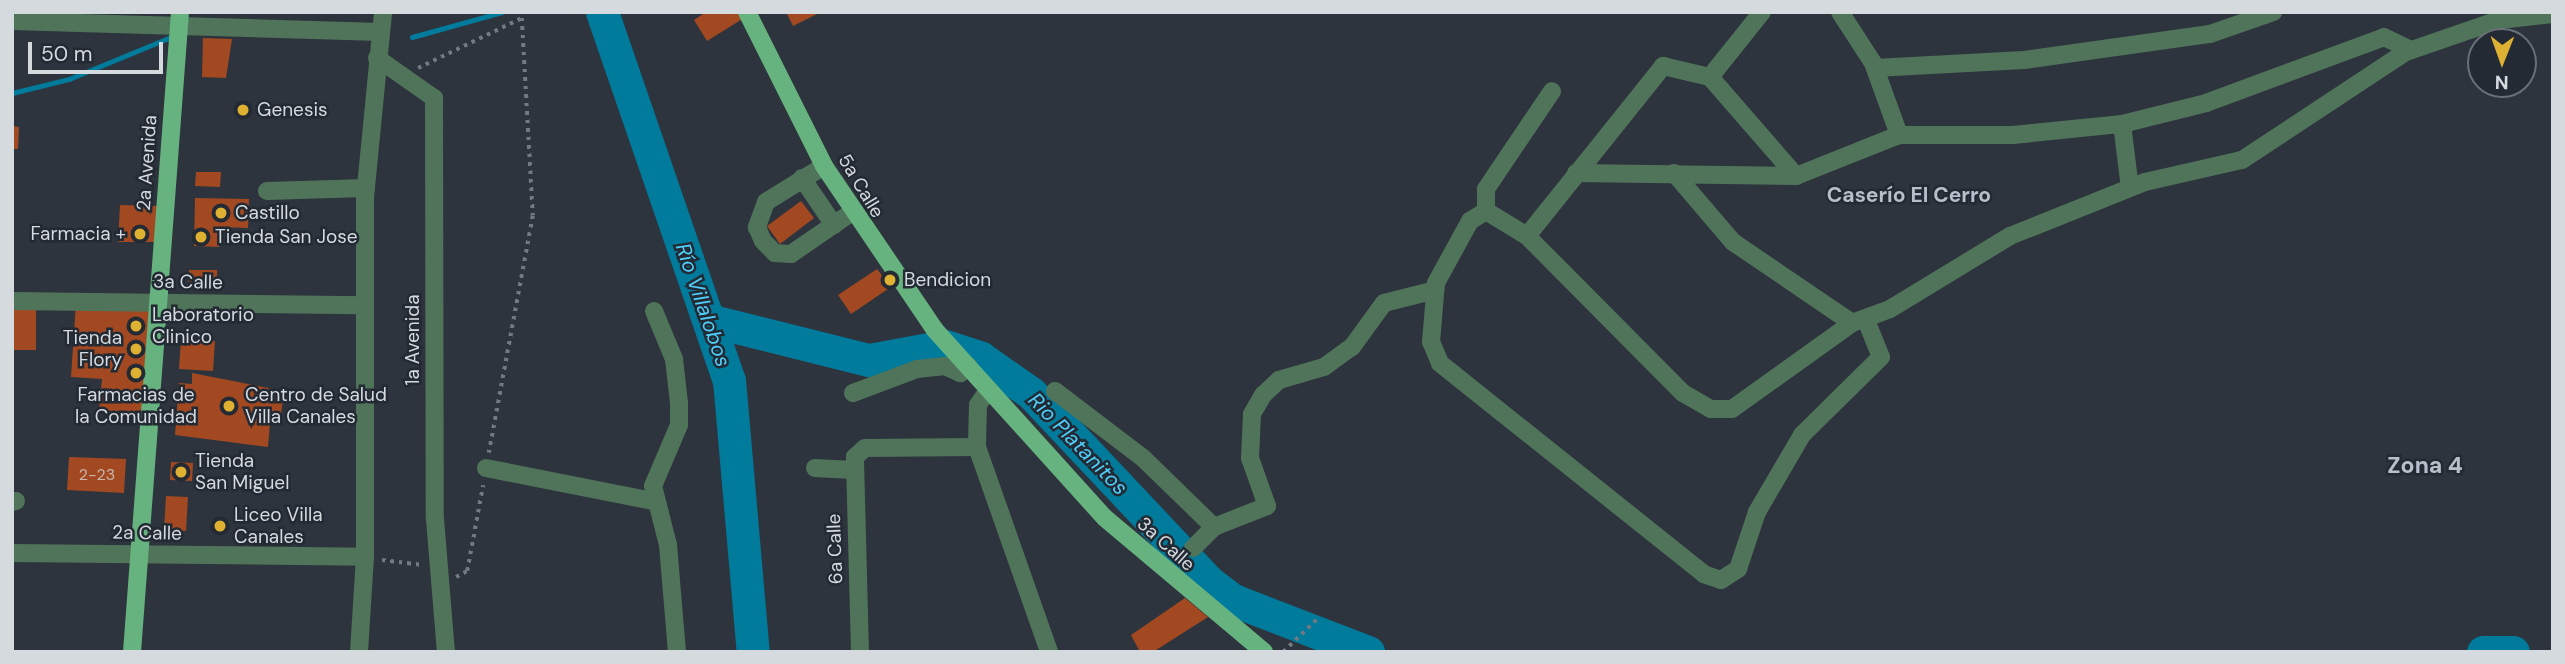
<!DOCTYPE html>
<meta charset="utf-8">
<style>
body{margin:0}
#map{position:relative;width:2565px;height:664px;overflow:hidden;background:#2d343d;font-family:"DM Sans",sans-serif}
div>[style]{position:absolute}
.stream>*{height:5px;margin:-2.5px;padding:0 2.5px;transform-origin:2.5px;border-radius:2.5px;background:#007b9c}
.river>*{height:33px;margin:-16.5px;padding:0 16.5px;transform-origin:16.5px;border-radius:16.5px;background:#007b9c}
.building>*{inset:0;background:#a24921}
.path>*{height:3.5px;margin-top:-1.75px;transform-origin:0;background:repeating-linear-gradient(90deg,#737980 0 3.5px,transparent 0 8.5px)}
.minor>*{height:18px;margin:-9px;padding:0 9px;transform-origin:9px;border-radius:9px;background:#50745a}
.major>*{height:18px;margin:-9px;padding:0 9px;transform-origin:9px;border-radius:9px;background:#66b37f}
.dots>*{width:19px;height:19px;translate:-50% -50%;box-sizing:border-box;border:4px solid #232a33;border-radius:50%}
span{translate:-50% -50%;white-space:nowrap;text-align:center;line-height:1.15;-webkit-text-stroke:5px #232a33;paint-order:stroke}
.number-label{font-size:16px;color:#c8b6b0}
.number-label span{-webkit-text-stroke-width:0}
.poi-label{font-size:19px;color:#d5dadf}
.left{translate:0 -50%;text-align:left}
.right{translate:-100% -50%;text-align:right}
.street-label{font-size:19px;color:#d5dadf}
.neighbourhood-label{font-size:21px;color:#b6bfca;font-weight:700}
.water-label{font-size:21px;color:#4ecffb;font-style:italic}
.quarter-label{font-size:23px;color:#b6bfca;font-weight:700}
.frame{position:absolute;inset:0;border:14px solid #d5dadf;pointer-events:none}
.north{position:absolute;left:2467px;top:28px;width:70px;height:70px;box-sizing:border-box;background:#232a33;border:2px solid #6a7078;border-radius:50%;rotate:181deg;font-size:19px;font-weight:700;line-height:28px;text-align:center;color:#d5dadf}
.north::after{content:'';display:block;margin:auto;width:24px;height:32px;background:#deb133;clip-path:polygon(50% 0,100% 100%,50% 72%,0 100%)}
.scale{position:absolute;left:28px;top:42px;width:135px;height:32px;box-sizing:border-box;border:4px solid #d5dadf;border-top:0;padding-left:9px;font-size:21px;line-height:24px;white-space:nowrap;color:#d5dadf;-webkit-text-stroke:5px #232a33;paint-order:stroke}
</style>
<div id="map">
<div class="stream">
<i style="left:412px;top:37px;width:93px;rotate:-15.5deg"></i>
<i style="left:12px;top:93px;width:59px;rotate:-13.8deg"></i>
<i style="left:69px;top:79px;width:116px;rotate:-22.4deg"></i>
</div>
<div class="river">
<i style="left:602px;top:12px;width:389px;rotate:71deg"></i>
<i style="left:729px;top:380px;width:273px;rotate:85deg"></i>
<i style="left:712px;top:321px;width:162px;rotate:14deg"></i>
<i style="left:869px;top:360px;width:77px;rotate:-10.4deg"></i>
<i style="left:945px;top:346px;width:38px;rotate:18deg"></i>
<i style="left:981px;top:358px;width:61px;rotate:35deg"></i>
<i style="left:1031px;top:393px;width:260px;rotate:46.7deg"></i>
<i style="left:1209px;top:582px;width:30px;rotate:37deg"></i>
<i style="left:1233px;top:600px;width:145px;rotate:21.1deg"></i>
<i style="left:2483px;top:652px;width:30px"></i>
</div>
<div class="building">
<i style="clip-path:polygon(706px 12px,740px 12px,744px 18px,707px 41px,694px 20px)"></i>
<i style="clip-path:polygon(786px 12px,816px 12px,817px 14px,793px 26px)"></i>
<i style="clip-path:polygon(203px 38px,232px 39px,226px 78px,202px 77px)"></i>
<i style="clip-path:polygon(12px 126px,19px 127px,18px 149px,12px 149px)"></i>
<i style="clip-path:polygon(196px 172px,221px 172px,220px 187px,195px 186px)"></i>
<i style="clip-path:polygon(195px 198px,249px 199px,248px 228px,219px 227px,219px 247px,194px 246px)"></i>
<i style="clip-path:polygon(801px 201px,814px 218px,780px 244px,767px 226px)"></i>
<i style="clip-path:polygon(120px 205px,161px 206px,160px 242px,118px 242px)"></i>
<i style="clip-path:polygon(877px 269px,891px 287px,851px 314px,838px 295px)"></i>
<i style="clip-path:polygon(189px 270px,217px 270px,217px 282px,188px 282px)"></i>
<i style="clip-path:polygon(76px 303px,144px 304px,149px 312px,143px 413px,99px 410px,102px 379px,71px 377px)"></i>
<i style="clip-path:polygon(12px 304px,36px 304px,36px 350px,12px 350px)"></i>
<i style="clip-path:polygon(181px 339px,215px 341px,213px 371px,179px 369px)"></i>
<i style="clip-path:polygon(192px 373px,284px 391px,280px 422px,270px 422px,268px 447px,175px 435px,179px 383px,192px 384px)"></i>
<i style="clip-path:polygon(69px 457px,126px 459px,124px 493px,67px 490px)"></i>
<i style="clip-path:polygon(171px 462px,193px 463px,192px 481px,170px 480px)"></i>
<i style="clip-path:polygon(166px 496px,188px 497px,186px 531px,164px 530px)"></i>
<i style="clip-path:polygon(1185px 598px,1208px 617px,1153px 652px,1140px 652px,1131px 635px)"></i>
</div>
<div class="path">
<i style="left:418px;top:68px;width:115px;rotate:-25.7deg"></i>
<i style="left:522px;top:18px;width:198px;rotate:86.8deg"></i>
<i style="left:533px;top:216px;width:241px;rotate:100.5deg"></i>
<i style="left:382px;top:560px;width:41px;rotate:7deg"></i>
<i style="left:456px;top:577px;width:13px;rotate:-29deg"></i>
<i style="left:467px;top:571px;width:87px;rotate:-79.5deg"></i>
<i style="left:1283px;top:652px;width:47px;rotate:-44.1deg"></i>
</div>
<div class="minor">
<i style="left:1840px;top:12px;width:61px;rotate:57.1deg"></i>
<i style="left:1873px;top:63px;width:77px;rotate:70.1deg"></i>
<i style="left:12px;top:21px;width:368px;rotate:1.7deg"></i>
<i style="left:377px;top:58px;width:70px;rotate:35.1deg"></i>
<i style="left:434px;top:98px;width:421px;rotate:89.9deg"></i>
<i style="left:435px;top:519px;width:133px;rotate:85.3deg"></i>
<i style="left:1875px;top:68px;width:149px;rotate:-3.1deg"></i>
<i style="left:2024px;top:60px;width:188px;rotate:-8deg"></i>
<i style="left:2210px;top:34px;width:67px;rotate:-19.2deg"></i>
<i style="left:1710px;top:77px;width:83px;rotate:-51.3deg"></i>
<i style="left:2122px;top:124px;width:64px;rotate:82.9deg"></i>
<i style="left:824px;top:166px;width:68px;rotate:148.2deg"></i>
<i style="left:766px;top:202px;width:27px;rotate:110deg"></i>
<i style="left:757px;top:227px;width:15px;rotate:67deg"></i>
<i style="left:763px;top:241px;width:17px;rotate:45deg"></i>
<i style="left:775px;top:253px;width:16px;rotate:4deg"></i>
<i style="left:791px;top:254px;width:74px;rotate:-34.5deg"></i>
<i style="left:1576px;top:173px;width:220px;rotate:0.8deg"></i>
<i style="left:1796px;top:176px;width:111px;rotate:-21.7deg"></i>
<i style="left:1899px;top:135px;width:114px"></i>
<i style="left:2013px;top:135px;width:110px;rotate:-5.8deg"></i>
<i style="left:2122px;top:124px;width:87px;rotate:-14deg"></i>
<i style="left:2206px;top:103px;width:190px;rotate:-20.3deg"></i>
<i style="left:2384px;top:37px;width:30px;rotate:26deg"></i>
<i style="left:1674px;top:173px;width:91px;rotate:49.5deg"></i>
<i style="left:1733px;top:242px;width:144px;rotate:34.2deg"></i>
<i style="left:802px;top:178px;width:57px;rotate:55.8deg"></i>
<i style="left:267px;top:191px;width:99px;rotate:-1.7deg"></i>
<i style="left:1486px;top:211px;width:22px;rotate:-90deg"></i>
<i style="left:1486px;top:189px;width:118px;rotate:-56deg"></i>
<i style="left:1527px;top:236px;width:218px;rotate:-51.3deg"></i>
<i style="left:1663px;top:66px;width:48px;rotate:13.2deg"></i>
<i style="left:1710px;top:77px;width:131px;rotate:49deg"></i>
<i style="left:12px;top:301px;width:352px;rotate:0.7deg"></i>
<i style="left:654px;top:311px;width:52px;rotate:67.4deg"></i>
<i style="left:674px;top:359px;width:44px;rotate:83.5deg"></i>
<i style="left:679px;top:403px;width:22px;rotate:90deg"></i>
<i style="left:679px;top:425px;width:66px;rotate:113.1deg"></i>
<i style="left:653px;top:486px;width:61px;rotate:75.7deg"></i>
<i style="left:668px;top:545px;width:107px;rotate:85.2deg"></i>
<i style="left:1866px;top:320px;width:40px;rotate:68deg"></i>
<i style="left:1881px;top:357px;width:111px;rotate:135.4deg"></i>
<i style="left:1802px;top:435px;width:89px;rotate:120.3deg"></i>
<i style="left:1757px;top:512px;width:60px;rotate:108.4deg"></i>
<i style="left:1738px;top:569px;width:20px;rotate:147deg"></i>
<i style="left:1721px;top:580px;width:18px;rotate:-161deg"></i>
<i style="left:1704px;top:574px;width:338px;rotate:-141.4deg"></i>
<i style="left:1440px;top:363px;width:23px;rotate:-113deg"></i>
<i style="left:1431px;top:342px;width:59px;rotate:-85.2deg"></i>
<i style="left:1436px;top:283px;width:71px;rotate:-61.3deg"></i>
<i style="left:1470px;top:221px;width:19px;rotate:-32deg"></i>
<i style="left:1486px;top:211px;width:48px;rotate:31.4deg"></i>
<i style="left:1527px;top:236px;width:221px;rotate:45.2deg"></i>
<i style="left:1683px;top:393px;width:32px;rotate:30deg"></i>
<i style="left:1711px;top:409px;width:21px"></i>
<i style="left:1732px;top:409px;width:148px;rotate:-35.6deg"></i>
<i style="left:1852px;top:323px;width:40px;rotate:-20.2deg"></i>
<i style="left:1890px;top:309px;width:140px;rotate:-31.3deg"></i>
<i style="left:2010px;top:236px;width:145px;rotate:-21.8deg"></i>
<i style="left:2145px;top:182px;width:99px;rotate:-12.8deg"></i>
<i style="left:2242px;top:160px;width:196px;rotate:-33.4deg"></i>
<i style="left:2406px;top:52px;width:98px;rotate:-19deg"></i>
<i style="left:2499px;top:20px;width:54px;rotate:-6.3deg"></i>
<i style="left:989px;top:389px;width:19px;rotate:125deg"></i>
<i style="left:978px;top:405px;width:42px;rotate:91.4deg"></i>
<i style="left:977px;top:447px;width:217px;rotate:70.6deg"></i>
<i style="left:1055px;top:391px;width:111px;rotate:37.3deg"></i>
<i style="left:1143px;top:458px;width:99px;rotate:44.2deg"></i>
<i style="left:853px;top:393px;width:68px;rotate:-20.6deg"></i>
<i style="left:917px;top:369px;width:28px;rotate:-6deg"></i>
<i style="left:945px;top:366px;width:17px;rotate:25deg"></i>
<i style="left:960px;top:373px;width:11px;rotate:-38deg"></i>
<i style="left:486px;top:468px;width:170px;rotate:11.2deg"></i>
<i style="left:815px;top:468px;width:38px;rotate:3deg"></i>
<i style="left:12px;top:502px;width:4px;rotate:-14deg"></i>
<i style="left:1193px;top:548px;width:30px;rotate:-45deg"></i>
<i style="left:1214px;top:527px;width:57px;rotate:-21.6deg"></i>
<i style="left:1267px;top:506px;width:51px;rotate:-109.5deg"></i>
<i style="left:1250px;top:458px;width:44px;rotate:-87.4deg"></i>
<i style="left:1252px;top:414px;width:22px;rotate:-60deg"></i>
<i style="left:1263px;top:395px;width:22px;rotate:-43deg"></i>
<i style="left:1279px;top:380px;width:47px;rotate:-16.1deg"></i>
<i style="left:1324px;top:367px;width:34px;rotate:-36deg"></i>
<i style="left:1352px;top:347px;width:54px;rotate:-54deg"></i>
<i style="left:1384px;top:303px;width:53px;rotate:-14.3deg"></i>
<i style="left:12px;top:553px;width:353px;rotate:0.6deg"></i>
<i style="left:359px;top:652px;width:95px;rotate:-86.4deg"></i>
<i style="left:365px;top:557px;width:360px;rotate:-90deg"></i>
<i style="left:365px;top:197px;width:186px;rotate:-84.4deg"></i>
<i style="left:860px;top:652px;width:195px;rotate:-91.5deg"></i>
<i style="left:855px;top:457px;width:13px;rotate:-42deg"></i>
<i style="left:865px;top:448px;width:112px;rotate:-0.5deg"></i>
</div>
<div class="major">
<i style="left:747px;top:12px;width:172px;rotate:63.4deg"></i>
<i style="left:824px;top:166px;width:198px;rotate:55.9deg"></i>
<i style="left:935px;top:330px;width:253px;rotate:47.9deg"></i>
<i style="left:1105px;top:518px;width:208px;rotate:40.1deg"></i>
<i style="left:132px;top:652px;width:642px;rotate:-85.71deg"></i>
</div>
<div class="dots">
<i style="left:243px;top:110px;background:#deb133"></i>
<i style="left:221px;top:213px;background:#deb133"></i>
<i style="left:140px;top:234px;background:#deb133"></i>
<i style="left:201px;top:237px;background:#deb133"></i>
<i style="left:890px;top:280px;background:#deb133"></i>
<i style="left:136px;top:326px;background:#deb133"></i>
<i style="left:136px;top:349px;background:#deb133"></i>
<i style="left:136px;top:373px;background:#deb133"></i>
<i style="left:229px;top:406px;background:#deb133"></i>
<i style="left:181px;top:472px;background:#deb133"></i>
<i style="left:220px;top:526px;background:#deb133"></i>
</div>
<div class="number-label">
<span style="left:97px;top:475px">2-23</span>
</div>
<div class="poi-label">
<span class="left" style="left:257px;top:110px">Genesis</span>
<span class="left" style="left:235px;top:213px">Castillo</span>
<span class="right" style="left:126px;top:234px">Farmacia +</span>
<span class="left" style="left:215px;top:237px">Tienda San Jose</span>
<span class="left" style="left:904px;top:280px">Bendicion</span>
<span class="left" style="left:152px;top:326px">Laboratorio<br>Clinico</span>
<span class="right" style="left:122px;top:349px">Tienda<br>Flory</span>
<span style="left:136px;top:406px">Farmacias de<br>la Comunidad</span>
<span class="left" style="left:245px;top:406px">Centro de Salud<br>Villa Canales</span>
<span class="left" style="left:195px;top:472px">Tienda<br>San Miguel</span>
<span class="left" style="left:234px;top:526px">Liceo Villa<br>Canales</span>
</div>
<div class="street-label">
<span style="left:147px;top:163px;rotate:-86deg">2a Avenida</span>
<span style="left:861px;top:186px;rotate:59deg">5a Calle</span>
<span style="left:188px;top:282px;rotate:1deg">3a Calle</span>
<span style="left:413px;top:340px;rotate:-90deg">1a Avenida</span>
<span style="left:147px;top:533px;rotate:1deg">2a Calle</span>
<span style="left:1166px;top:544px;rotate:42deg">3a Calle</span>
<span style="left:835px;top:549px;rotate:-92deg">6a Calle</span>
</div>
<div class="neighbourhood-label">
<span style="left:1909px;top:195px">Caserío El Cerro</span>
</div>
<div class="water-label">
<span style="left:703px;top:305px;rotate:71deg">Río Villalobos</span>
<span style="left:1078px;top:444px;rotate:46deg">Rio Platanitos</span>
</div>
<div class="quarter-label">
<span style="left:2425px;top:465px">Zona 4</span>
</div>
<div class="frame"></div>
<div class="north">N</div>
<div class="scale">50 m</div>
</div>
